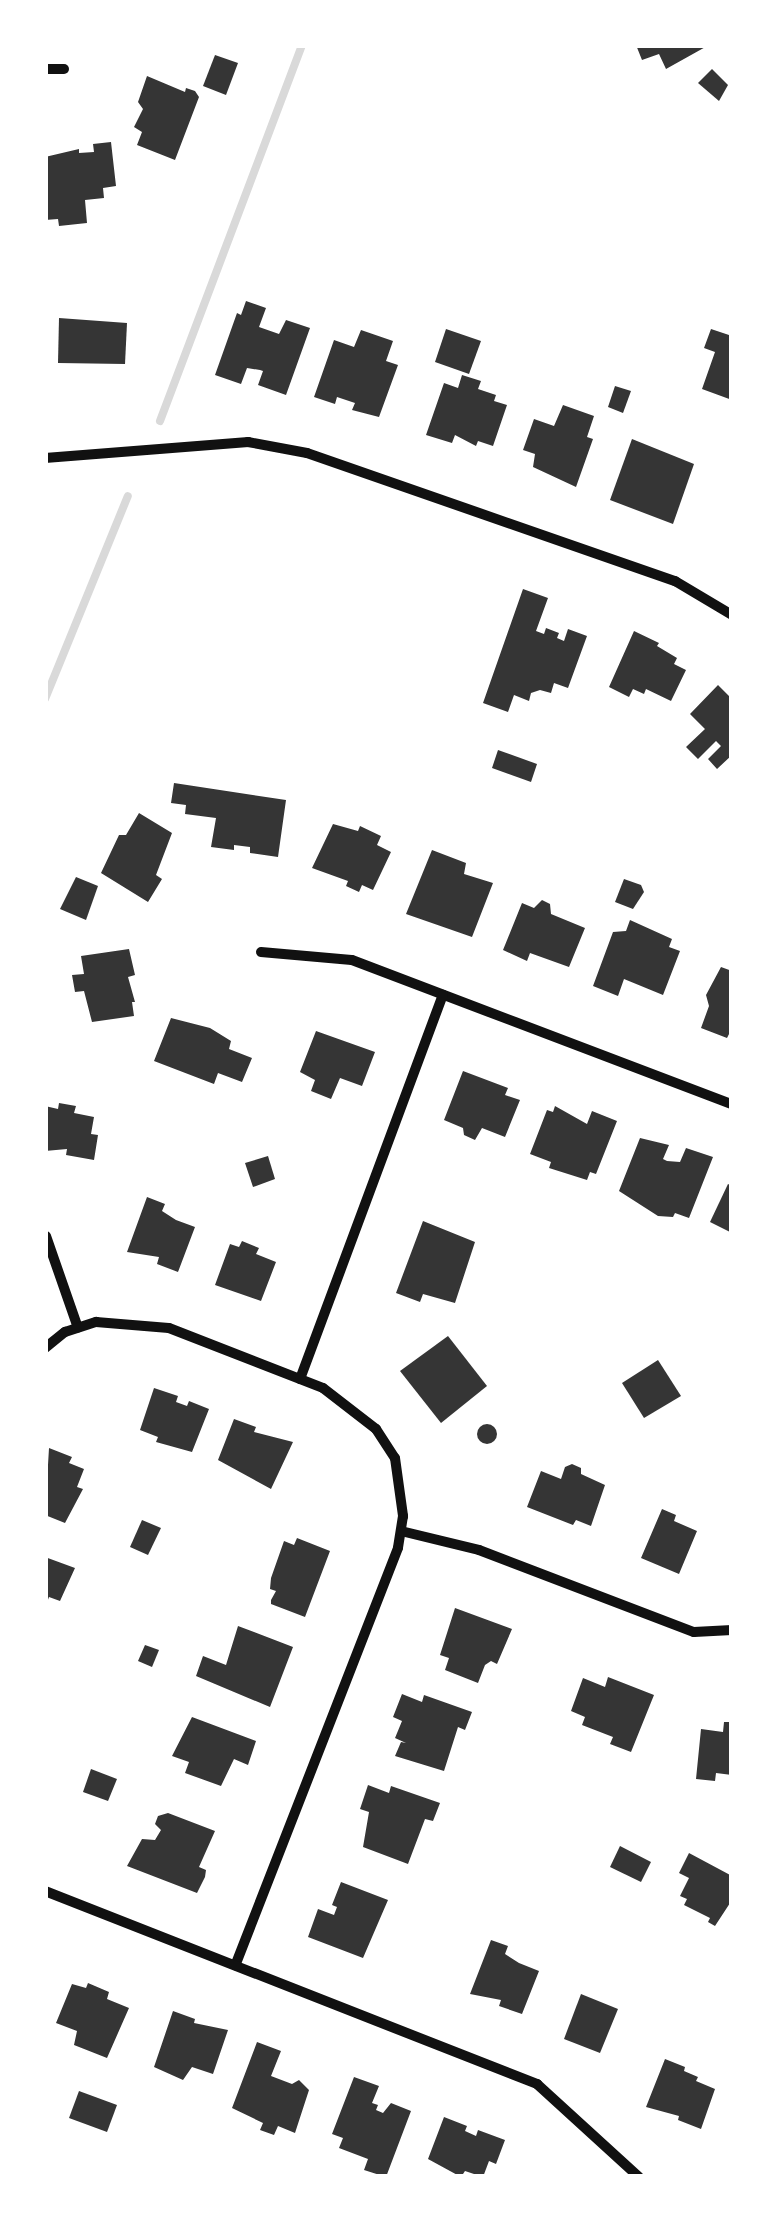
<!DOCTYPE html>
<style>
body{margin:0}
#map{position:relative;width:777px;height:2222px;overflow:hidden;background:#fff;font-family:"Open Sans",sans-serif}
div>[style]{position:absolute}
.stream>*{height:8px;margin:-4px;padding:0 4px;transform-origin:4px;border-radius:4px;background:#d9d9d9}
.building>*{inset:0;background:#353535}
.round{border-radius:50%}
.minor>*{height:10px;margin:-5px;padding:0 5px;transform-origin:5px;border-radius:5px;background:#111}
span{translate:-50% -50%;white-space:nowrap;text-align:center;line-height:1.15;-webkit-text-stroke:8px #fff;paint-order:stroke}
.frame{position:absolute;inset:0;border:48px solid #fff;pointer-events:none}
</style>
<div id="map">
<div class="stream">
<i style="left:160px;top:421px;width:402px;rotate:-69.3deg"></i>
<i style="left:45px;top:699px;width:219px;rotate:-67.8deg"></i>
</div>
<div class="building">
<i style="clip-path:polygon(636px 45px,709px 45px,666px 69px,659px 54px,642px 60px)"></i>
<i style="clip-path:polygon(215px 55px,238px 63px,226px 95px,203px 86px)"></i>
<i style="clip-path:polygon(712px 69px,728px 85px,719px 101px,698px 83px)"></i>
<i style="clip-path:polygon(147px 76px,185px 92px,186px 88px,195px 91px,199px 97px,175px 160px,137px 145px,142px 132px,134px 127px,143px 109px,138px 102px)"></i>
<i style="clip-path:polygon(111px 142px,116px 186px,103px 188px,104px 198px,85px 200px,87px 223px,59px 226px,58px 219px,45px 220px,45px 157px,79px 149px,79px 153px,94px 152px,93px 144px)"></i>
<i style="clip-path:polygon(246px 301px,266px 308px,259px 327px,279px 334px,286px 320px,310px 328px,286px 395px,258px 385px,263px 371px,260px 370px,247px 368px,241px 384px,215px 375px,237px 313px,241px 315px)"></i>
<i style="clip-path:polygon(59px 318px,127px 323px,125px 364px,58px 363px)"></i>
<i style="clip-path:polygon(446px 329px,481px 341px,469px 374px,435px 362px)"></i>
<i style="clip-path:polygon(711px 329px,732px 336px,732px 400px,702px 389px,715px 352px,704px 348px)"></i>
<i style="clip-path:polygon(361px 330px,393px 341px,386px 361px,398px 365px,379px 417px,352px 410px,355px 403px,337px 397px,335px 404px,314px 397px,334px 340px,354px 347px)"></i>
<i style="clip-path:polygon(462px 375px,481px 381px,478px 389px,496px 395px,494px 401px,507px 405px,493px 446px,478px 441px,476px 446px,455px 435px,452px 443px,426px 435px,444px 383px,458px 388px)"></i>
<i style="clip-path:polygon(615px 386px,631px 391px,623px 413px,608px 407px)"></i>
<i style="clip-path:polygon(563px 405px,594px 416px,587px 437px,593px 439px,576px 487px,533px 467px,535px 454px,523px 450px,534px 419px,554px 426px)"></i>
<i style="clip-path:polygon(632px 439px,694px 464px,673px 524px,610px 500px)"></i>
<i style="clip-path:polygon(523px 589px,548px 598px,536px 631px,544px 634px,546px 628px,559px 633px,557px 638px,564px 641px,568px 629px,587px 636px,568px 688px,554px 683px,551px 693px,540px 690px,531px 693px,529px 701px,514px 695px,508px 712px,483px 703px)"></i>
<i style="clip-path:polygon(634px 631px,659px 643px,657px 646px,677px 658px,674px 664px,686px 670px,671px 701px,646px 689px,644px 694px,633px 689px,629px 697px,609px 687px)"></i>
<i style="clip-path:polygon(718px 685px,732px 699px,732px 755px,717px 769px,708px 759px,721px 746px,716px 741px,698px 759px,686px 747px,705px 729px,690px 714px)"></i>
<i style="clip-path:polygon(498px 750px,537px 764px,531px 782px,492px 768px)"></i>
<i style="clip-path:polygon(174px 783px,286px 800px,278px 857px,250px 853px,250px 847px,234px 845px,234px 850px,211px 847px,216px 818px,185px 814px,186px 805px,171px 803px)"></i>
<i style="clip-path:polygon(139px 813px,172px 833px,156px 875px,162px 879px,148px 902px,101px 873px,119px 835px,126px 835px)"></i>
<i style="clip-path:polygon(333px 824px,358px 831px,360px 826px,381px 836px,377px 845px,391px 852px,373px 890px,362px 885px,359px 892px,346px 886px,348px 881px,312px 868px)"></i>
<i style="clip-path:polygon(432px 850px,466px 863px,464px 874px,493px 883px,472px 937px,406px 914px)"></i>
<i style="clip-path:polygon(76px 877px,98px 886px,86px 920px,60px 909px)"></i>
<i style="clip-path:polygon(624px 879px,641px 885px,644px 892px,633px 909px,615px 902px)"></i>
<i style="clip-path:polygon(542px 900px,550px 904px,551px 914px,585px 928px,569px 967px,530px 953px,527px 961px,503px 950px,522px 903px,534px 908px)"></i>
<i style="clip-path:polygon(630px 920px,672px 939px,669px 947px,680px 951px,663px 995px,624px 979px,618px 996px,593px 986px,613px 932px,626px 931px)"></i>
<i style="clip-path:polygon(129px 949px,135px 975px,128px 977px,135px 1002px,132px 1002px,134px 1016px,92px 1022px,84px 991px,75px 992px,72px 975px,84px 974px,81px 956px)"></i>
<i style="clip-path:polygon(721px 967px,732px 971px,732px 1028px,727px 1038px,701px 1028px,709px 1006px,706px 995px)"></i>
<i style="clip-path:polygon(171px 1018px,210px 1028px,231px 1041px,229px 1049px,252px 1058px,242px 1082px,218px 1073px,214px 1084px,154px 1061px)"></i>
<i style="clip-path:polygon(316px 1031px,375px 1052px,362px 1086px,340px 1078px,331px 1099px,311px 1091px,315px 1080px,300px 1072px)"></i>
<i style="clip-path:polygon(463px 1071px,508px 1088px,505px 1095px,520px 1100px,505px 1137px,482px 1128px,475px 1140px,464px 1135px,463px 1128px,444px 1120px)"></i>
<i style="clip-path:polygon(59px 1103px,76px 1106px,74px 1113px,94px 1117px,91px 1134px,98px 1135px,94px 1160px,66px 1155px,67px 1149px,45px 1151px,45px 1106px,58px 1109px)"></i>
<i style="clip-path:polygon(555px 1106px,587px 1124px,592px 1111px,617px 1121px,596px 1174px,590px 1172px,587px 1180px,549px 1168px,551px 1162px,530px 1154px,547px 1110px,553px 1112px)"></i>
<i style="clip-path:polygon(640px 1138px,669px 1145px,663px 1159px,667px 1161px,680px 1162px,686px 1148px,713px 1157px,689px 1218px,675px 1213px,673px 1217px,658px 1216px,619px 1191px)"></i>
<i style="clip-path:polygon(268px 1156px,275px 1179px,253px 1187px,245px 1163px)"></i>
<i style="clip-path:polygon(728px 1184px,732px 1186px,732px 1233px,710px 1222px)"></i>
<i style="clip-path:polygon(147px 1197px,165px 1204px,162px 1211px,176px 1220px,195px 1227px,178px 1272px,157px 1264px,159px 1257px,127px 1252px)"></i>
<i style="clip-path:polygon(423px 1221px,475px 1242px,455px 1303px,423px 1294px,420px 1302px,396px 1293px)"></i>
<i style="clip-path:polygon(242px 1241px,259px 1248px,256px 1254px,276px 1262px,261px 1301px,215px 1285px,230px 1244px,239px 1247px)"></i>
<i style="clip-path:polygon(448px 1336px,487px 1386px,441px 1423px,400px 1371px)"></i>
<i style="clip-path:polygon(658px 1360px,681px 1396px,644px 1418px,622px 1383px)"></i>
<i style="clip-path:polygon(154px 1388px,178px 1396px,176px 1402px,187px 1406px,189px 1401px,209px 1409px,192px 1452px,156px 1442px,158px 1437px,140px 1430px)"></i>
<i style="clip-path:polygon(234px 1419px,256px 1427px,254px 1432px,293px 1442px,271px 1489px,218px 1460px)"></i>
<i class="round" style="left:477px;top:1424px;width:20px;height:20px"></i>
<i style="clip-path:polygon(49px 1448px,72px 1457px,69px 1463px,84px 1469px,77px 1487px,83px 1489px,65px 1523px,45px 1515px)"></i>
<i style="clip-path:polygon(572px 1464px,581px 1468px,581px 1474px,605px 1485px,591px 1526px,576px 1520px,573px 1525px,527px 1507px,541px 1471px,561px 1479px,565px 1467px)"></i>
<i style="clip-path:polygon(662px 1509px,676px 1515px,674px 1521px,697px 1531px,679px 1574px,641px 1558px)"></i>
<i style="clip-path:polygon(142px 1520px,161px 1528px,148px 1555px,130px 1547px)"></i>
<i style="clip-path:polygon(297px 1538px,330px 1551px,305px 1617px,271px 1604px,271px 1600px,276px 1591px,270px 1589px,271px 1578px,284px 1541px,294px 1545px)"></i>
<i style="clip-path:polygon(45px 1557px,75px 1568px,60px 1601px,49px 1597px,45px 1608px)"></i>
<i style="clip-path:polygon(455px 1608px,512px 1629px,497px 1664px,491px 1661px,485px 1665px,478px 1683px,445px 1670px,449px 1658px,440px 1655px)"></i>
<i style="clip-path:polygon(238px 1626px,293px 1647px,270px 1707px,196px 1676px,203px 1656px,226px 1665px)"></i>
<i style="clip-path:polygon(145px 1645px,159px 1650px,152px 1667px,138px 1661px)"></i>
<i style="clip-path:polygon(608px 1677px,654px 1695px,631px 1752px,610px 1744px,613px 1737px,582px 1725px,585px 1717px,571px 1711px,583px 1678px,605px 1687px)"></i>
<i style="clip-path:polygon(402px 1694px,422px 1702px,424px 1695px,472px 1712px,465px 1730px,458px 1727px,444px 1771px,395px 1756px,401px 1742px,406px 1743px,395px 1738px,402px 1721px,393px 1717px)"></i>
<i style="clip-path:polygon(192px 1717px,256px 1741px,248px 1765px,234px 1759px,221px 1786px,185px 1773px,189px 1762px,172px 1756px)"></i>
<i style="clip-path:polygon(724px 1722px,732px 1722px,732px 1775px,716px 1773px,715px 1781px,696px 1779px,701px 1729px,723px 1732px)"></i>
<i style="clip-path:polygon(91px 1769px,117px 1779px,108px 1801px,83px 1792px)"></i>
<i style="clip-path:polygon(368px 1785px,389px 1793px,391px 1786px,440px 1803px,433px 1821px,425px 1819px,408px 1864px,363px 1847px,369px 1812px,360px 1809px)"></i>
<i style="clip-path:polygon(168px 1813px,215px 1831px,199px 1867px,206px 1870px,205px 1877px,197px 1893px,127px 1866px,142px 1839px,155px 1840px,161px 1830px,155px 1824px,158px 1816px)"></i>
<i style="clip-path:polygon(620px 1846px,651px 1862px,641px 1882px,610px 1867px)"></i>
<i style="clip-path:polygon(689px 1853px,732px 1876px,732px 1900px,715px 1926px,708px 1922px,710px 1918px,684px 1905px,687px 1899px,680px 1896px,689px 1878px,679px 1873px)"></i>
<i style="clip-path:polygon(341px 1882px,388px 1900px,363px 1958px,308px 1937px,318px 1909px,334px 1915px,337px 1907px,332px 1905px)"></i>
<i style="clip-path:polygon(491px 1940px,508px 1946px,505px 1954px,519px 1963px,539px 1971px,522px 2014px,499px 2006px,501px 2000px,470px 1994px)"></i>
<i style="clip-path:polygon(88px 1983px,109px 1992px,107px 1999px,129px 2008px,107px 2058px,74px 2045px,77px 2031px,56px 2023px,72px 1984px,86px 1988px)"></i>
<i style="clip-path:polygon(581px 1994px,618px 2009px,600px 2053px,564px 2039px)"></i>
<i style="clip-path:polygon(173px 2011px,195px 2019px,194px 2023px,228px 2030px,213px 2074px,192px 2067px,183px 2080px,154px 2067px)"></i>
<i style="clip-path:polygon(257px 2042px,281px 2051px,271px 2076px,292px 2084px,299px 2080px,309px 2090px,295px 2133px,278px 2126px,274px 2135px,260px 2130px,263px 2123px,232px 2108px)"></i>
<i style="clip-path:polygon(665px 2059px,685px 2067px,684px 2071px,698px 2077px,696px 2081px,715px 2089px,701px 2129px,678px 2120px,679px 2116px,646px 2107px)"></i>
<i style="clip-path:polygon(354px 2077px,379px 2086px,372px 2103px,378px 2105px,376px 2110px,383px 2113px,391px 2103px,411px 2111px,386px 2177px,364px 2170px,368px 2159px,339px 2148px,343px 2138px,332px 2134px)"></i>
<i style="clip-path:polygon(79px 2091px,117px 2105px,107px 2132px,69px 2118px)"></i>
<i style="clip-path:polygon(444px 2117px,467px 2126px,465px 2131px,476px 2136px,478px 2130px,505px 2140px,496px 2164px,489px 2161px,483px 2177px,465px 2171px,461px 2177px,428px 2159px)"></i>
</div>
<div class="minor">
<i style="left:45px;top:69px;width:19px"></i>
<i style="left:45px;top:458px;width:204px;rotate:-4.5deg"></i>
<i style="left:248px;top:442px;width:60px;rotate:10.6deg"></i>
<i style="left:307px;top:453px;width:390px;rotate:19.2deg"></i>
<i style="left:675px;top:581px;width:66px;rotate:30.8deg"></i>
<i style="left:261px;top:952px;width:91px;rotate:5deg"></i>
<i style="left:352px;top:960px;width:406px;rotate:20.8deg"></i>
<i style="left:46px;top:1236px;width:97px;rotate:70.8deg"></i>
<i style="left:45px;top:1348px;width:26px;rotate:-39deg"></i>
<i style="left:65px;top:1332px;width:33px;rotate:-18deg"></i>
<i style="left:96px;top:1322px;width:73px;rotate:4.7deg"></i>
<i style="left:169px;top:1328px;width:165px;rotate:21.3deg"></i>
<i style="left:323px;top:1388px;width:67px;rotate:37.7deg"></i>
<i style="left:376px;top:1429px;width:35px;rotate:57deg"></i>
<i style="left:395px;top:1458px;width:59px;rotate:82.1deg"></i>
<i style="left:403px;top:1516px;width:32px;rotate:99deg"></i>
<i style="left:398px;top:1548px;width:448px;rotate:111.3deg"></i>
<i style="left:300px;top:1379px;width:410px;rotate:-69.6deg"></i>
<i style="left:401px;top:1531px;width:80px;rotate:13.7deg"></i>
<i style="left:479px;top:1550px;width:230px;rotate:20.9deg"></i>
<i style="left:694px;top:1632px;width:38px;rotate:-3deg"></i>
<i style="left:45px;top:1891px;width:529px;rotate:21.42deg"></i>
<i style="left:537px;top:2084px;width:138px;rotate:42.4deg"></i>
</div>
<div class="frame"></div>
</div>
